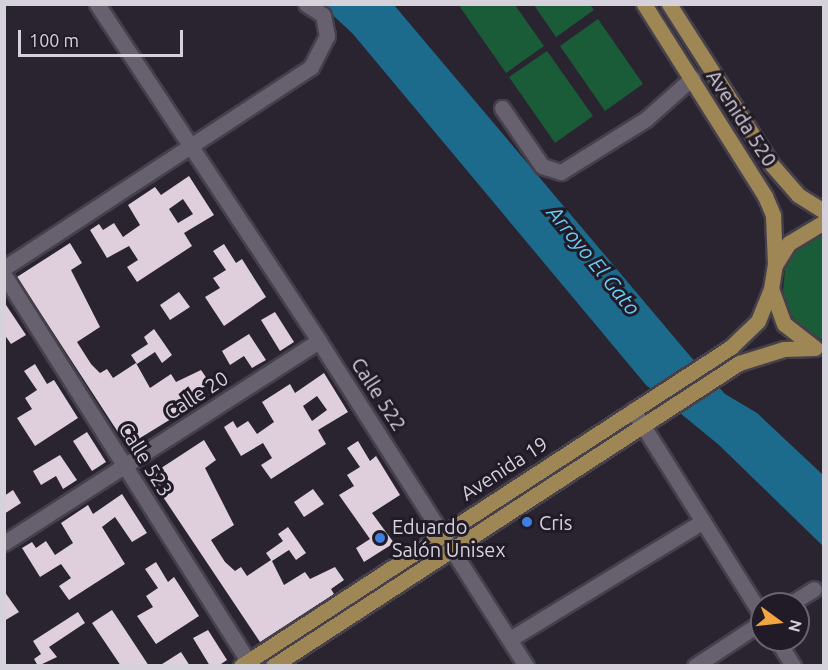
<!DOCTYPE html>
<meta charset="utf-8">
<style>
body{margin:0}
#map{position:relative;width:828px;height:670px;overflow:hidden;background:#2a2431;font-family:Ubuntu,sans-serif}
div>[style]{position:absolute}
.green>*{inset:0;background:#1a5b38}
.water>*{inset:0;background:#1c6b8c}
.building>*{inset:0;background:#dfcfdc}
.roads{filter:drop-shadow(2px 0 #46404b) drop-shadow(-2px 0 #46404b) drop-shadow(0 2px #46404b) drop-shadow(0 -2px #46404b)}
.minor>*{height:15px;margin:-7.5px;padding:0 7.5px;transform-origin:7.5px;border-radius:7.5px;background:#67606f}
.major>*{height:15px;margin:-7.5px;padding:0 7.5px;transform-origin:7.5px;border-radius:7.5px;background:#9f8755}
.dots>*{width:16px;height:16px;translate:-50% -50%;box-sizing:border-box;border:3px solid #201b27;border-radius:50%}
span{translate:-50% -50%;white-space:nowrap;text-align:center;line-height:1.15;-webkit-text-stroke:6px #201b27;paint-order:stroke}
.street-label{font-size:20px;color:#d6d2db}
.poi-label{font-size:20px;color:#d6d2db}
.left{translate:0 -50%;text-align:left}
.water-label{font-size:21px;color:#69cdfa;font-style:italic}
.frame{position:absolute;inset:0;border:6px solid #d6d2db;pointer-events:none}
.north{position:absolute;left:750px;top:592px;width:60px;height:60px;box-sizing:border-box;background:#201b27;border:2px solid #69646f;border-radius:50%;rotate:105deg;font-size:16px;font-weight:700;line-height:24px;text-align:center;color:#d6d2db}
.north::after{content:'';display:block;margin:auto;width:21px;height:27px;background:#f2a541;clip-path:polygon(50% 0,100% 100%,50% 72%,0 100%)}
.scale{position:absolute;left:18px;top:30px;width:165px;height:27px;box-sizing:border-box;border:3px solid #d6d2db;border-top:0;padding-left:8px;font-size:18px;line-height:21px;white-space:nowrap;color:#d6d2db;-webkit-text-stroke:4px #201b27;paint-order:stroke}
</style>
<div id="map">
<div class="green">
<i style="clip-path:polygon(464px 4px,515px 5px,544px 46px,506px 73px,460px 7px)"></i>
<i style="clip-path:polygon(534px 5px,590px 5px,594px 10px,556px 37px)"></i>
<i style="clip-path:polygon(598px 19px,643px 84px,605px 111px,560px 46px)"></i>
<i style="clip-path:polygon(547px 51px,593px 116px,555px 143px,509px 77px)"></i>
<i style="clip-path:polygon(823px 233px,823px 340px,800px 327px,788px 310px,783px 290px,785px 269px,795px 251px)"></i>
</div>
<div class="water">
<i style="clip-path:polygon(322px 5px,394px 5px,690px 356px,725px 394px,757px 413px,823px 475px,823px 546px,719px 445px,646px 385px,353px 34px)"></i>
</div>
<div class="building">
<i style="clip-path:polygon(evenodd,189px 176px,214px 215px,184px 233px,192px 246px,137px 282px,127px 267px,138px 260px,129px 246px,107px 258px,90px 230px,99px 224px,103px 230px,114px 223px,123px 237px,140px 225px,128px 205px,155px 187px,161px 195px,189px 176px,183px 199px,193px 214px,178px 223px,169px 209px,183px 199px)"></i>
<i style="clip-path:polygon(70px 243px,82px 263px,71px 270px,100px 327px,77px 342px,91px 364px,100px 373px,107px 369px,113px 378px,136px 363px,150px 388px,171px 374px,176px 382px,201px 370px,210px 383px,197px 391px,202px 400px,127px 446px,17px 277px)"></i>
<i style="clip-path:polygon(224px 244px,236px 263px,242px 259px,266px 297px,224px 326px,205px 297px,220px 288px,213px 278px,226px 270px,213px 251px)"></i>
<i style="clip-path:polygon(179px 292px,190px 307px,170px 320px,160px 305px)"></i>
<i style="clip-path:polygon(4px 302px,26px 335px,11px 344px,4px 334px)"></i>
<i style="clip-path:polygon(275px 312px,294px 342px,280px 351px,261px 320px)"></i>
<i style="clip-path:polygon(154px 329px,172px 355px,162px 363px,155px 352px,137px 364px,131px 355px,148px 344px,144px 337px)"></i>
<i style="clip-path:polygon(249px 334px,266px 360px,252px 368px,244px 356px,230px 365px,222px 351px)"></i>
<i style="clip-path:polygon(35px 364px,47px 384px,54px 380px,78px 418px,35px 446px,17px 418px,32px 409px,25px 398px,37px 390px,24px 371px)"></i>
<i style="clip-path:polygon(evenodd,324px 373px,348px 412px,318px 430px,326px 444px,271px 479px,261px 465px,272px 458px,263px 443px,241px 456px,224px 427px,233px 421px,237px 428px,248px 421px,257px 434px,274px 422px,262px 402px,290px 384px,295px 393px,324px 373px,317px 396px,327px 410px,312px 421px,303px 406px,317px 396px)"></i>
<i style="clip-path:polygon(87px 432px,106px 462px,92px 471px,73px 441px)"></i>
<i style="clip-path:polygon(204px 440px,216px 460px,205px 468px,234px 525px,211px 540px,225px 562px,235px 571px,241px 567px,247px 576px,271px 560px,266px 553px,283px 541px,278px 534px,288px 527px,306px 553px,296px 560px,289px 550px,272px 561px,284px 585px,305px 572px,310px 579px,335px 567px,344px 580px,331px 589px,334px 594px,260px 642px,149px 476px)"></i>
<i style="clip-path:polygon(358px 441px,370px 461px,376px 456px,400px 495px,372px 513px,394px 543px,364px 562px,356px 548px,370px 539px,339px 495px,354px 486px,347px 475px,360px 467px,347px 448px)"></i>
<i style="clip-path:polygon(60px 455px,77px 480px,63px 489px,56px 476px,41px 485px,33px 471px)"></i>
<i style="clip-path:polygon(313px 489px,324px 504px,304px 517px,294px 502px)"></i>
<i style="clip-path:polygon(13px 490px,21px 503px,4px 514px,4px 496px)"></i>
<i style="clip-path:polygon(122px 494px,147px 533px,132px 542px,115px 517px,102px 527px,125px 564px,69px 600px,59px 586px,71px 578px,61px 564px,40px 577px,22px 548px,32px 542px,36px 548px,46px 541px,55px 555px,73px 543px,61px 523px,88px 505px,93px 514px)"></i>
<i style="clip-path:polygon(156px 562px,168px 582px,174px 577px,199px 616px,156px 644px,137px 616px,153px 607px,146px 596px,158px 588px,145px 569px)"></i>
<i style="clip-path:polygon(4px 591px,19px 612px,4px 621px)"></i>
<i style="clip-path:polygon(112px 610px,122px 625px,149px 666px,121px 666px,92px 623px)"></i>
<i style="clip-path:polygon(78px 612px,85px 623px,49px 647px,57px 657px,38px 666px,34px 659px,41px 654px,33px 641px)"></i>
<i style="clip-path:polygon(208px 630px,227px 660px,218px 666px,210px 666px,193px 638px)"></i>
<i style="clip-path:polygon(181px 652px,190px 666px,159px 666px)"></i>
</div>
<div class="roads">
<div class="minor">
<i style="left:97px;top:4px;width:404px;rotate:56.6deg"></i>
<i style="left:319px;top:341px;width:385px;rotate:57.5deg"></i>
<i style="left:502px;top:108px;width:70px;rotate:55.4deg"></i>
<i style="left:542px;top:166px;width:20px;rotate:18deg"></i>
<i style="left:561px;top:172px;width:100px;rotate:-31.9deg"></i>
<i style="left:646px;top:119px;width:62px;rotate:-41.7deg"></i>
<i style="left:4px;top:268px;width:367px;rotate:-33.2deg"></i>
<i style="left:311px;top:67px;width:35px;rotate:-63deg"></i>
<i style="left:327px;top:36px;width:21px;rotate:-101deg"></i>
<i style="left:323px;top:15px;width:20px;rotate:-147deg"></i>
<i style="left:4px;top:275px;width:462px;rotate:57.7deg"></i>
<i style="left:633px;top:410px;width:243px;rotate:57.9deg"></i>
<i style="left:4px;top:543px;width:374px;rotate:-32.7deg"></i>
<i style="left:790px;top:604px;width:28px;rotate:-32deg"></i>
<i style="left:510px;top:639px;width:226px;rotate:-31.4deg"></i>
<i style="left:777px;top:640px;width:31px;rotate:58deg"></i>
<i style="left:695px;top:666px;width:80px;rotate:-33.3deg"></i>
</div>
<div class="major">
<i style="left:644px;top:4px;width:227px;rotate:57.8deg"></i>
<i style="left:765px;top:196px;width:21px;rotate:67deg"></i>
<i style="left:773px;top:215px;width:50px;rotate:87.7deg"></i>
<i style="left:669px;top:4px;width:191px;rotate:57.4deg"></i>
<i style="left:772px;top:165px;width:40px;rotate:49deg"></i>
<i style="left:798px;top:195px;width:31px;rotate:32deg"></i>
<i style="left:815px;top:348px;width:39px;rotate:-142deg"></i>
<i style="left:784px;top:324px;width:37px;rotate:-110deg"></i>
<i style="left:771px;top:289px;width:24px;rotate:-81deg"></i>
<i style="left:775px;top:265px;width:26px;rotate:-58deg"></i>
<i style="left:789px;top:243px;width:41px;rotate:-31deg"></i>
<i style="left:241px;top:666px;width:585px;rotate:-33.06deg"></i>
<i style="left:731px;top:347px;width:37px;rotate:-44deg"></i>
<i style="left:758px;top:321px;width:35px;rotate:-68deg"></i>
<i style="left:273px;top:666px;width:556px;rotate:-33.03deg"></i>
<i style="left:739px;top:363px;width:47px;rotate:-17.3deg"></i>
<i style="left:784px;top:349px;width:29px;rotate:-2deg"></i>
</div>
</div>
<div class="dots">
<i style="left:527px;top:522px;background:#3f7fe0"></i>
<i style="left:380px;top:538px;background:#3f7fe0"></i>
</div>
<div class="street-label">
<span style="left:742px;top:118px;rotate:57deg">Avenida 520</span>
<span style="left:379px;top:394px;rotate:57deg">Calle 522</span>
<span style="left:196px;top:395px;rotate:-33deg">Calle 20</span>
<span style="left:146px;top:459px;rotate:58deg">Calle 523</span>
<span style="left:504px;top:468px;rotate:-33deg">Avenida 19</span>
</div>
<div class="poi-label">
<span class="left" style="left:539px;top:522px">Cris</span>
<span class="left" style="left:392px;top:538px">Eduardo<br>Salón Unisex</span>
</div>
<div class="water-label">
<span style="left:594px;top:260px;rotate:51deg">Arroyo El Gato</span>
</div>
<div class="frame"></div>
<div class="north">N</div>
<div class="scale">100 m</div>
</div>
